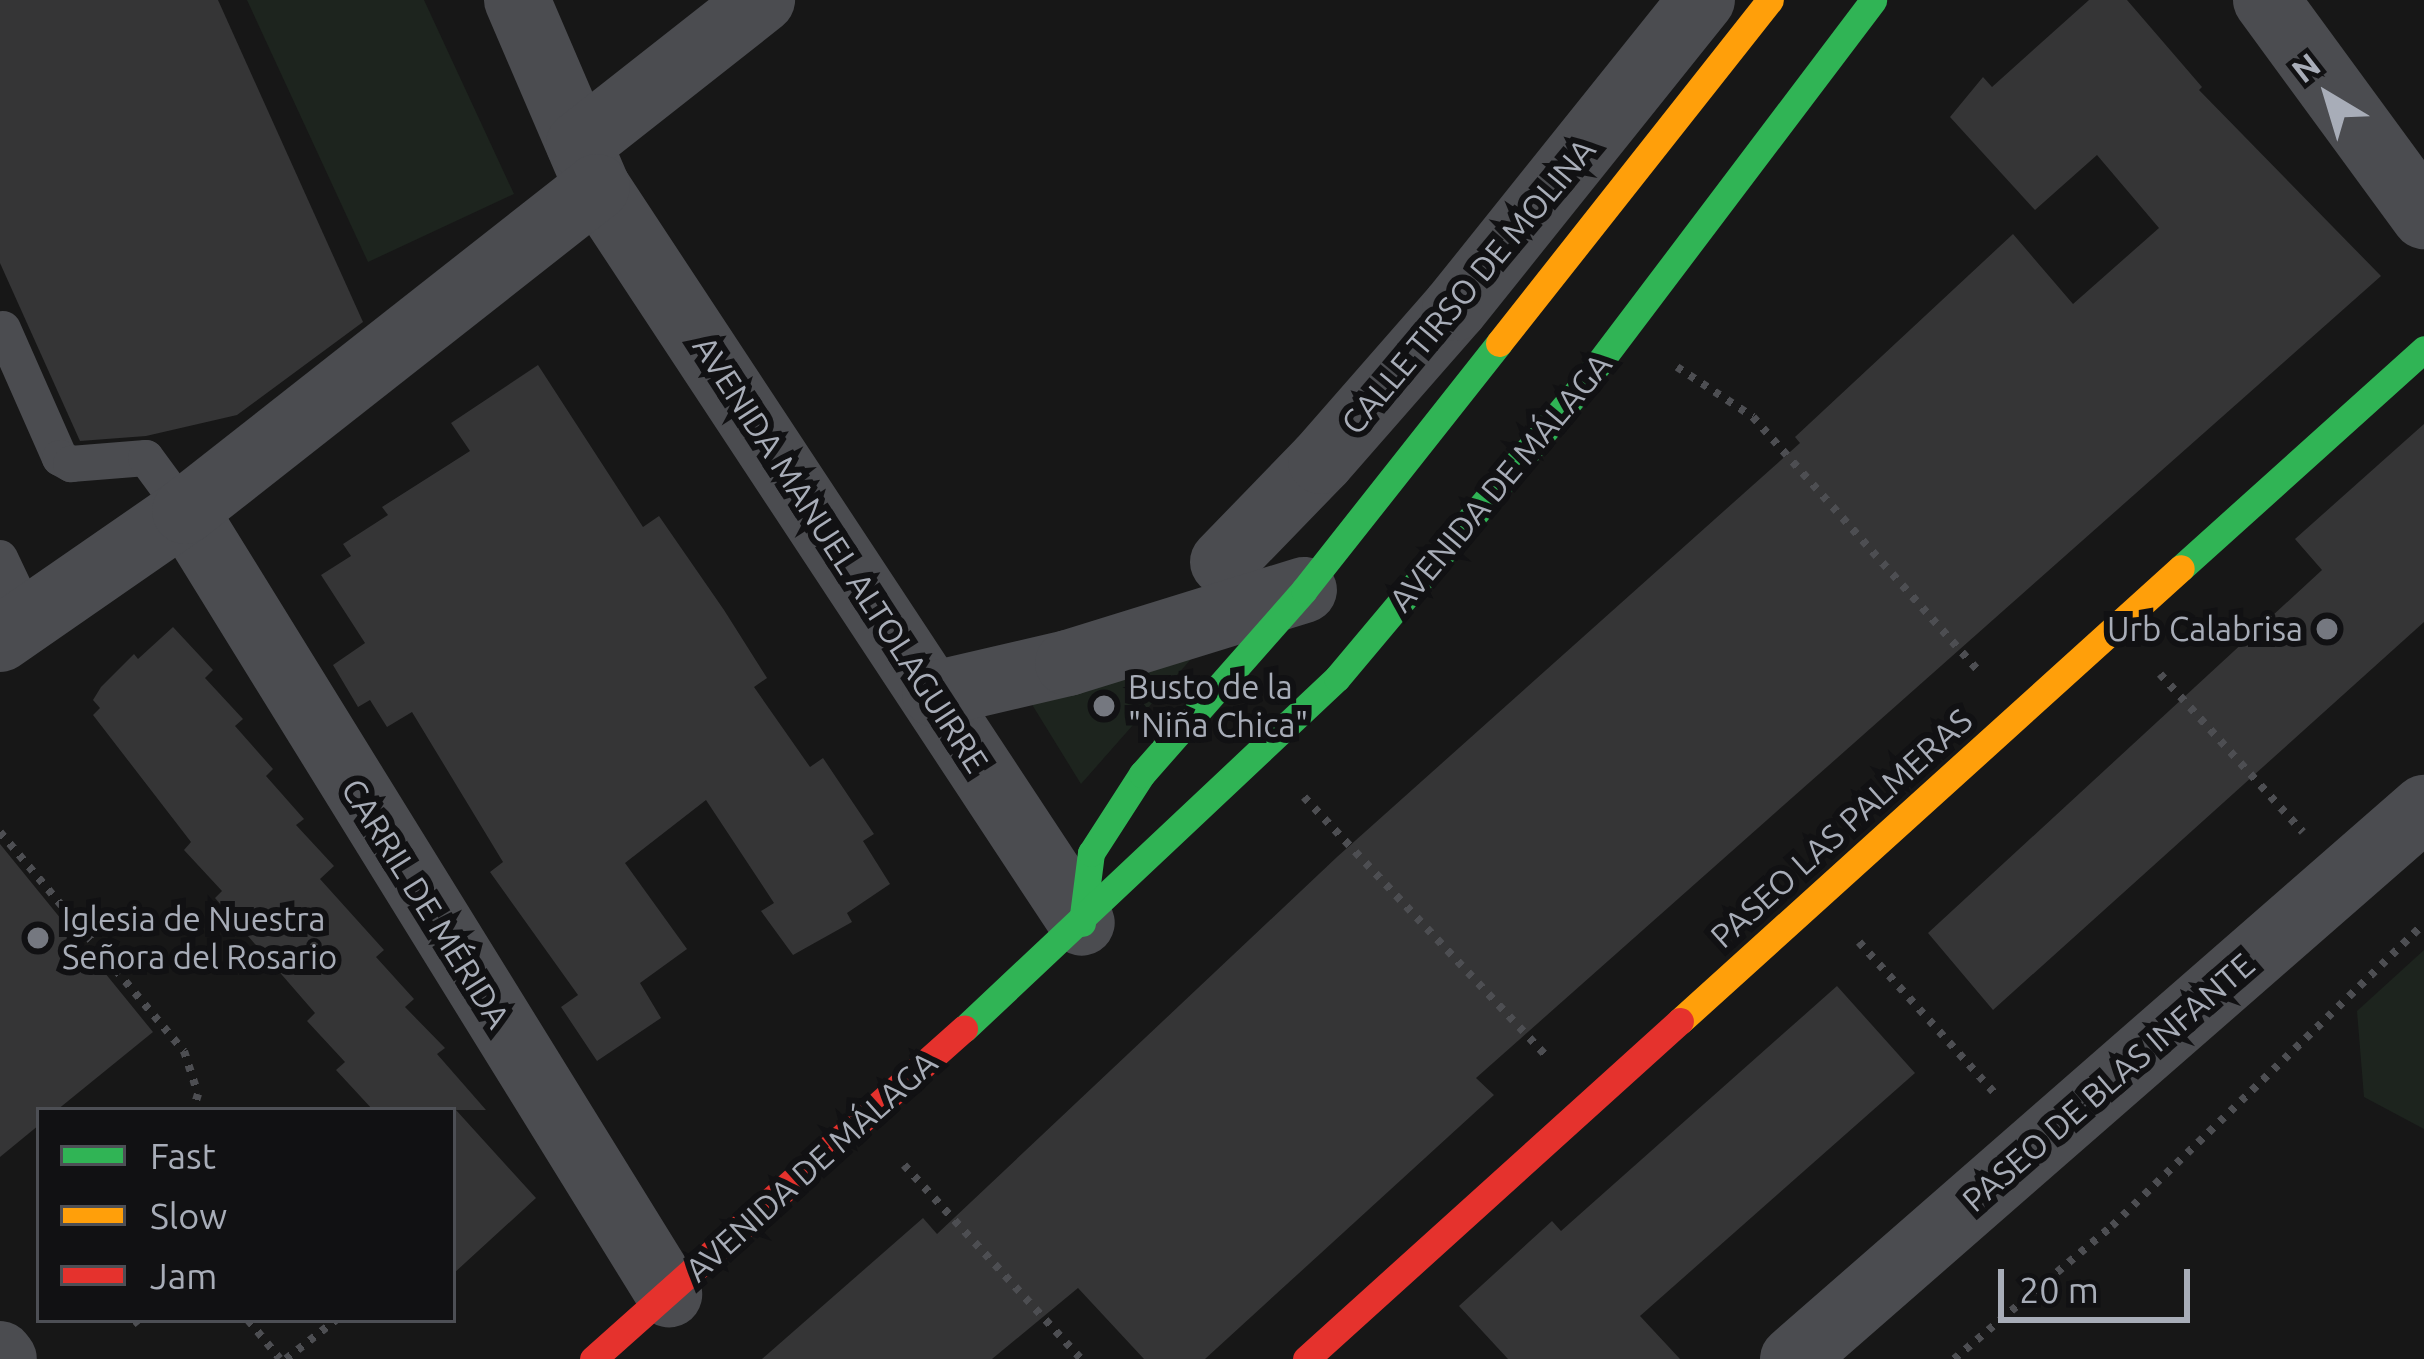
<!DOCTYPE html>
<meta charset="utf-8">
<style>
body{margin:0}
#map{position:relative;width:2424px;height:1359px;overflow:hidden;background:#171717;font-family:Ubuntu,sans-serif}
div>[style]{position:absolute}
.green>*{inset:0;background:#1d241e}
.building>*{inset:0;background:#353536}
.path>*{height:8px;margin-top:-4px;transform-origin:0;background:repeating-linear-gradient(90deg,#4d4e52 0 6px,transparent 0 15px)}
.lane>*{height:36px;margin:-18px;padding:0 18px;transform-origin:18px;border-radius:18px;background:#4b4c50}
.street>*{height:66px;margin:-33px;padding:0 33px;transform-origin:33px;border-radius:33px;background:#4b4c50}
.fast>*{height:27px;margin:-13.5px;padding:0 13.5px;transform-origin:13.5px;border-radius:13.5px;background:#30b455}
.slow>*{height:27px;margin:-13.5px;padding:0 13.5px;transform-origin:13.5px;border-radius:13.5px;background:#ff9f0a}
.jam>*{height:27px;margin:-13.5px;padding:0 13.5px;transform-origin:13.5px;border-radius:13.5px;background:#e5322d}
.dots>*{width:33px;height:33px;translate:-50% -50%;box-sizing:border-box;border:6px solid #111113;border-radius:50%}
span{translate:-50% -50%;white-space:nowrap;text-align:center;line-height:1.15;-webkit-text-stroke:12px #111113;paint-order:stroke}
.street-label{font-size:33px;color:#a8adb8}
.poi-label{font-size:33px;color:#a8adb8}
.right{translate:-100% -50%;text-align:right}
.left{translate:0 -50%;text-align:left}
.legend{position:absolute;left:36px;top:1107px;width:420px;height:216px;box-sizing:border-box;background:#111113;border:3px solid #4d4f55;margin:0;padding:15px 21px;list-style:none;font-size:36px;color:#a8adb8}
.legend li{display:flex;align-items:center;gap:24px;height:60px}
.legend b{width:60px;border:3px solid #4d4f55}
.north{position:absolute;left:2268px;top:36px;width:120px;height:120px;-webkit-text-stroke:9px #111113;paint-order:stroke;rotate:322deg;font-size:33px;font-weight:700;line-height:48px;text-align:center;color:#a8adb8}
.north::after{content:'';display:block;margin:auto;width:42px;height:54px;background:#a8adb8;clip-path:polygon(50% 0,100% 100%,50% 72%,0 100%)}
.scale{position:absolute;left:1998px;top:1269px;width:192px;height:54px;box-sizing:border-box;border:6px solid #a8adb8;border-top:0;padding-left:15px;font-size:36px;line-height:42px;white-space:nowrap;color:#a8adb8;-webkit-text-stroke:9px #111113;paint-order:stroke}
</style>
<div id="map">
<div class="green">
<i style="clip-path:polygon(247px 0,424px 0,514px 194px,368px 262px)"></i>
<i style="clip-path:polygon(1199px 650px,1081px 784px,1028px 698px)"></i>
<i style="clip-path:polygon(2424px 950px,2424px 1129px,2364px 1097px,2357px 1011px)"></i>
</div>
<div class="building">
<i style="clip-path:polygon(0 0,218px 0,363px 322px,237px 415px,146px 436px,80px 441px,0 263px)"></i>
<i style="clip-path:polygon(2089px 0,2127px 0,2202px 87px,2199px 90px,2381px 276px,1476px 1078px,1494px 1095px,1205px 1359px,1144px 1359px,1078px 1288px,992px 1359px,762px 1359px,923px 1218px,937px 1234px,1337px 857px,1800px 443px,1795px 437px,2013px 234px,2073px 304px,2159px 228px,2097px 155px,2035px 210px,1950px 117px,1983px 77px,1992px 87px)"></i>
<i style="clip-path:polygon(538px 365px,643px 527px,659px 516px,724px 610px,767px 678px,754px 687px,810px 767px,823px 758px,874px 834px,863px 841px,890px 884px,847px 913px,852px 922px,793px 955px,761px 911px,774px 903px,706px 800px,625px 863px,687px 949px,640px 983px,661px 1018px,597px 1061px,561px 1007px,578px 995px,490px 872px,503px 862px,412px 712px,387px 727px,370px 700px,358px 707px,333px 665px,365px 643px,321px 575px,351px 556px,343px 544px,388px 515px,382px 507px,470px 451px,451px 423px)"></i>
<i style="clip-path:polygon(2424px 424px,2424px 622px,1993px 1010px,1928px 933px,2322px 570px,2295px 539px)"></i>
<i style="clip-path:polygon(173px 627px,213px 670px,205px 678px,243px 719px,235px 726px,273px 769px,266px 776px,304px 819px,296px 825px,334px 866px,320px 879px,384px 950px,376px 957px,414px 999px,405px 1007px,445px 1048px,437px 1054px,486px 1110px,456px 1110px,536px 1198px,453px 1274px,453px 1110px,373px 1110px,336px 1070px,345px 1062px,307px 1021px,315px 1013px,215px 898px,222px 891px,184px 850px,191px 842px,93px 715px,100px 708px,93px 700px,101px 687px,134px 654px,138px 659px)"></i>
<i style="clip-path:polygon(0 844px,153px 1032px,57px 1110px,39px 1110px,39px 1125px,0 1157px)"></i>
<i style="clip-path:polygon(1837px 986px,1915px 1073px,1640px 1316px,1680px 1359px,1508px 1359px,1459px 1306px,1552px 1221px,1561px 1231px)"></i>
</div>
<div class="path">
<i style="left:1677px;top:367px;width:91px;rotate:33.3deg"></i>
<i style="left:1753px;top:417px;width:339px;rotate:48.4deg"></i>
<i style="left:2160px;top:674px;width:213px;rotate:47.9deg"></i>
<i style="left:1304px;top:797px;width:357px;rotate:46.9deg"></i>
<i style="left:0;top:832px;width:286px;rotate:50deg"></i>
<i style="left:184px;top:1051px;width:45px;rotate:72deg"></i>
<i style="left:198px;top:1094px;width:17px;rotate:107deg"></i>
<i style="left:1859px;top:942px;width:207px;rotate:48.1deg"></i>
<i style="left:904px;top:1165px;width:263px;rotate:47.6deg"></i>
<i style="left:248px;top:1320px;width:50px;rotate:50.6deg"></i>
<i style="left:133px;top:1324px;width:6px;rotate:-39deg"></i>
<i style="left:286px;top:1359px;width:63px;rotate:-38deg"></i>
<i style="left:1954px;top:1359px;width:207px;rotate:-40.1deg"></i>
<i style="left:2112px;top:1226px;width:434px;rotate:-44.1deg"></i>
</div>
<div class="lane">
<i style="left:3px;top:329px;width:141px;rotate:66.2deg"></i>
<i style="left:60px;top:458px;width:13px;rotate:29deg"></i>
<i style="left:71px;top:464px;width:75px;rotate:-4.6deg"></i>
<i style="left:146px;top:458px;width:66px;rotate:53.7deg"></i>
<i style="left:0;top:558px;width:65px;rotate:64.6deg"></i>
</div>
<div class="street">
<i style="left:517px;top:0;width:203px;rotate:66.8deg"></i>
<i style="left:597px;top:187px;width:881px;rotate:56.62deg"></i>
<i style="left:2266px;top:0;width:268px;rotate:53.8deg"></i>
<i style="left:579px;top:144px;width:233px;rotate:-38.2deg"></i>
<i style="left:185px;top:511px;width:921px;rotate:58.28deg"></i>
<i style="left:1223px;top:562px;width:141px;rotate:-45.9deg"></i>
<i style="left:1321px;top:461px;width:203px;rotate:-48.8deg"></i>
<i style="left:1455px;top:308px;width:395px;rotate:-51.3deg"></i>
<i style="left:0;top:639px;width:225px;rotate:-34.7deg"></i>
<i style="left:185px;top:511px;width:524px;rotate:-38.18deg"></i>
<i style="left:935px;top:694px;width:137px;rotate:-13.1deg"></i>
<i style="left:1068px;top:663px;width:247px;rotate:-17.2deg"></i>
<i style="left:0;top:1354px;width:6px;rotate:51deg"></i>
<i style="left:1793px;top:1359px;width:838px;rotate:-41.13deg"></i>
</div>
<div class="fast">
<i style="left:2181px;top:568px;width:327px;rotate:-42deg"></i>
<i style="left:1082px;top:923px;width:71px;rotate:-82.7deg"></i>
<i style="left:1091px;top:853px;width:94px;rotate:-57.2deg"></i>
<i style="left:1142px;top:774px;width:245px;rotate:-48.6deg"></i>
<i style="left:1304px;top:590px;width:315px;rotate:-51.7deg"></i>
<i style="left:964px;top:1029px;width:512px;rotate:-43.26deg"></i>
<i style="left:1337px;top:678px;width:378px;rotate:-50deg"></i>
<i style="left:1580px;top:388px;width:486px;rotate:-52.9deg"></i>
</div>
<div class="slow">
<i style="left:1499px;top:343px;width:437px;rotate:-51.7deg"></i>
<i style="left:1680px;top:1021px;width:675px;rotate:-42.12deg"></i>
</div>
<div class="jam">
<i style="left:593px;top:1359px;width:497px;rotate:-41.7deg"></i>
<i style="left:1306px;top:1359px;width:504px;rotate:-42.11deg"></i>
</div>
<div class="dots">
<i style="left:2327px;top:629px;background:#757880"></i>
<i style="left:1104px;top:706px;background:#757880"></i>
<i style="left:38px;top:938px;background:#757880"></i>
</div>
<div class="street-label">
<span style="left:1468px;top:286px;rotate:-50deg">CALLE TIRSO DE MOLINA</span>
<span style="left:1500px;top:482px;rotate:-50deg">AVENIDA DE MÁLAGA</span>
<span style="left:841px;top:554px;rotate:57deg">AVENIDA MANUEL ALTOLAGUIRRE</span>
<span style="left:1841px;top:828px;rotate:-42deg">PASEO LAS PALMERAS</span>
<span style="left:426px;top:903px;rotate:58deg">CARRIL DE MÉRIDA</span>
<span style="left:2108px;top:1082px;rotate:-41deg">PASEO DE BLAS INFANTE</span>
<span style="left:811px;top:1166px;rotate:-42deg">AVENIDA DE MÁLAGA</span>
</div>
<div class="poi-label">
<span class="right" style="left:2303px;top:629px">Urb Calabrisa</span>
<span class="left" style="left:1128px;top:706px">Busto de la<br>"Niña Chica"</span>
<span class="left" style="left:62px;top:938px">Iglesia de Nuestra<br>Señora del Rosario</span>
</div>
<ul class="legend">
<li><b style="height:15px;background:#30b455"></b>Fast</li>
<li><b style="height:15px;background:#ff9f0a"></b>Slow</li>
<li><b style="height:15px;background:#e5322d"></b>Jam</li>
</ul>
<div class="north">N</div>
<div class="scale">20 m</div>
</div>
